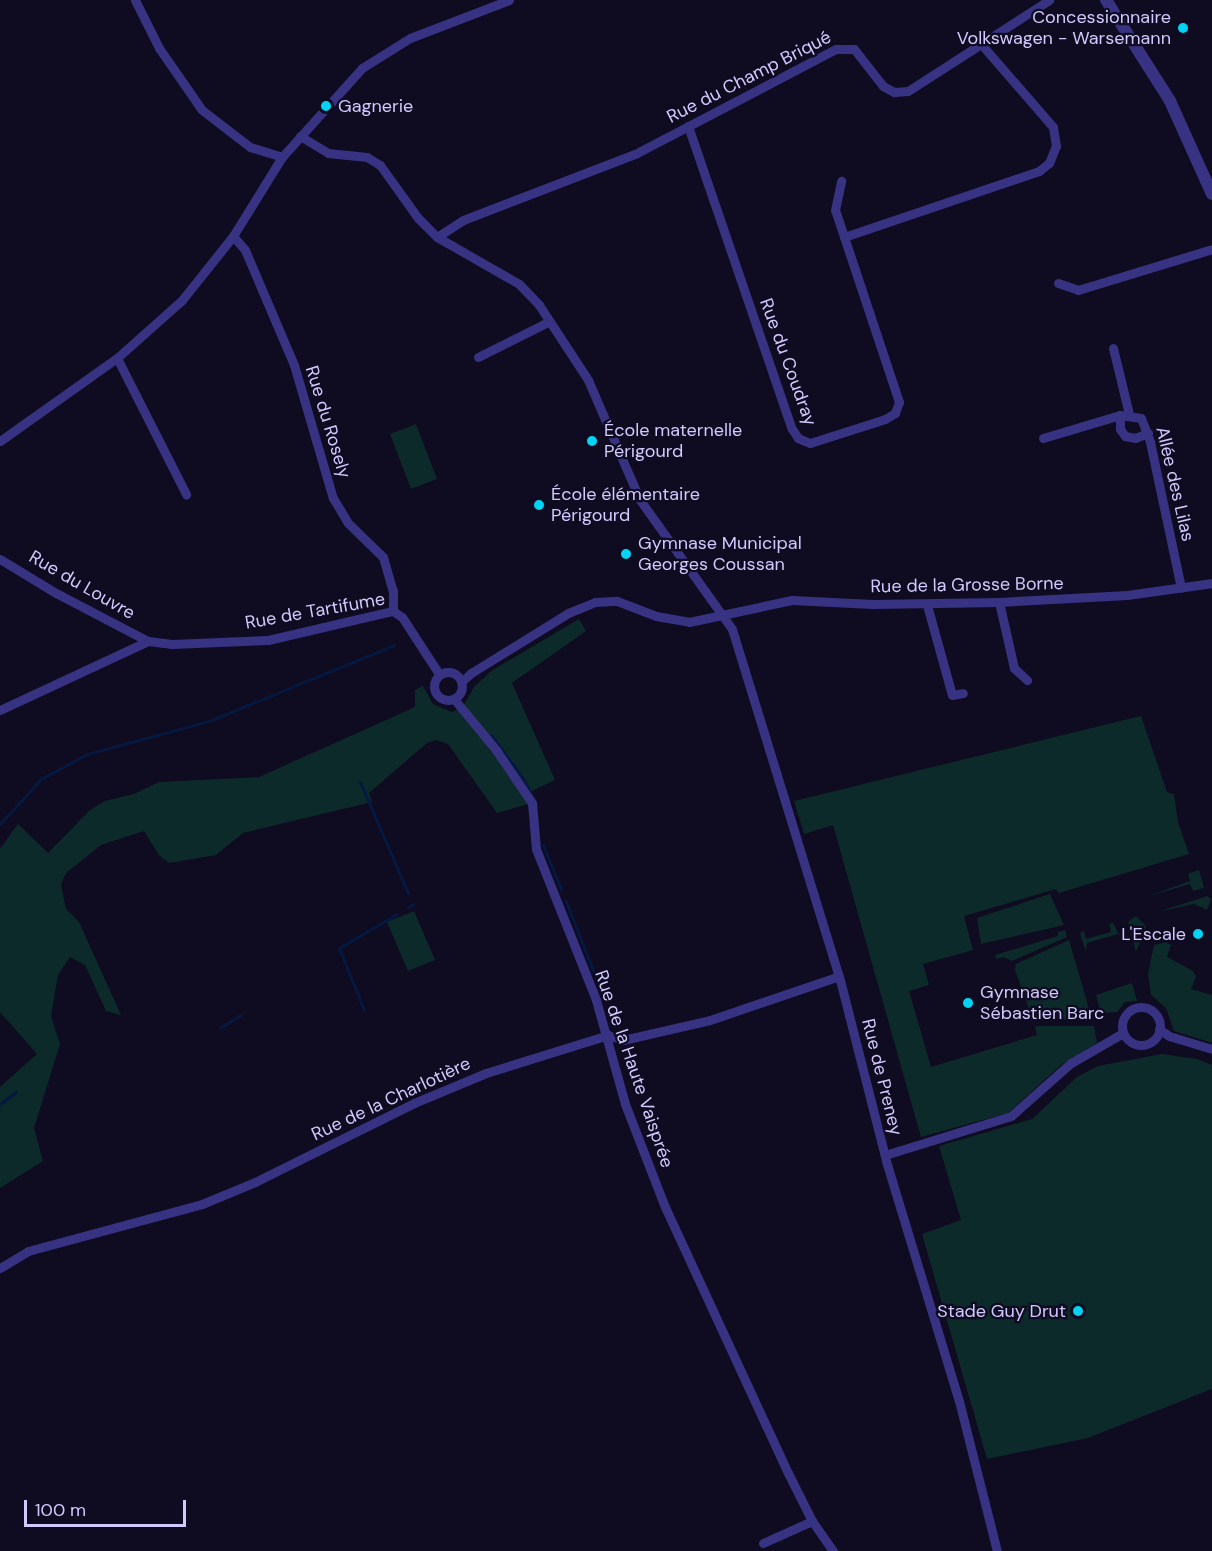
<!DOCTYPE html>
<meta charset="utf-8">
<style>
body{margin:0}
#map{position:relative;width:1212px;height:1551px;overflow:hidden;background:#0f0b20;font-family:"DM Sans",sans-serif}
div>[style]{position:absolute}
.green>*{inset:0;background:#0d2a2a}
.stream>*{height:3px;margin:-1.5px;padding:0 1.5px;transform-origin:1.5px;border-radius:1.5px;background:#05183f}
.minor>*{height:9px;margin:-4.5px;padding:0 4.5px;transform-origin:4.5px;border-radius:4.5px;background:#383283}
.minor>.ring{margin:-4.5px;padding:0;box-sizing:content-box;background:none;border:9px solid #383283;border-radius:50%}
.tertiary>*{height:12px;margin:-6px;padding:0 6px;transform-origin:6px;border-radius:6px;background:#383283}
.dots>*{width:16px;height:16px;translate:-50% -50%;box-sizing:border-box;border:3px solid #0f0b20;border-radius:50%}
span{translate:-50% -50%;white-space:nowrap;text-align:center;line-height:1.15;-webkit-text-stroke:4.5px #0f0b20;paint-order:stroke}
.poi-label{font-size:18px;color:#d2caff}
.right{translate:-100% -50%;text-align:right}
.left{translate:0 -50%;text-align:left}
.street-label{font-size:18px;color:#d2caff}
.scale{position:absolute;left:24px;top:1500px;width:162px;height:27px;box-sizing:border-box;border:3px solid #d2caff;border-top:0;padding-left:8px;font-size:18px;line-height:21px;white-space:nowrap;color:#d2caff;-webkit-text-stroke:4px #0f0b20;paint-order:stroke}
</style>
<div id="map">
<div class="green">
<i style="clip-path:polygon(416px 424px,437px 479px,411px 489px,390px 434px)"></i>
<i style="clip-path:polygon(579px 619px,586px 631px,512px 683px,555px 780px,532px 791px,532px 803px,497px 813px,448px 744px,436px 740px,427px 743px,369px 793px,372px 802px,243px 833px,216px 855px,169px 863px,159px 855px,144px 831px,101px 845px,66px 873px,61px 884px,66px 909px,79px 922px,121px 1015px,106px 1011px,85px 965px,70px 957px,58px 975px,51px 1016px,60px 1044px,34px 1128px,43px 1161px,0 1188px,0 1087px,37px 1054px,0 1012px,0 849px,18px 824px,48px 853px,90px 810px,105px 801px,134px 794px,159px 782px,259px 777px,415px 707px,415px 690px,423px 686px,433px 704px,452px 712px,462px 708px,474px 687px,491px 671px)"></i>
<i style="clip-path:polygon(1141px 716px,1167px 792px,1174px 794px,1178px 822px,1189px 854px,1059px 893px,1056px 889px,964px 916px,973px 950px,923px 964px,929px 985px,909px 991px,931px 1067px,1037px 1035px,1035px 1026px,1094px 1026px,1097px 1043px,1061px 1065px,1008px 1113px,921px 1137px,833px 825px,804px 834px,794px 801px)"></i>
<i style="clip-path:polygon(1199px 870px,1204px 888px,1193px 891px,1190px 884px,1149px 896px,1190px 881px,1188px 874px)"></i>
<i style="clip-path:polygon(1050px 894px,1064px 925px,981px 944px,977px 918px)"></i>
<i style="clip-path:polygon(1207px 896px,1211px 899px,1207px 910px,1194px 904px,1158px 912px)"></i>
<i style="clip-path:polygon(414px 911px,435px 960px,408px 971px,387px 922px)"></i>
<i style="clip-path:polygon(1136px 916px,1146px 926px,1136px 952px,1128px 922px)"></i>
<i style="clip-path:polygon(1113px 923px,1122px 940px,1118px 934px,1087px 943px,1086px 952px,1080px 933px,1084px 931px,1086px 939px,1111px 932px,1109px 924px)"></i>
<i style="clip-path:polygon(1065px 930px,1067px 937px,1012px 961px,1004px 957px,996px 959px,995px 955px,1058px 936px,1058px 932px)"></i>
<i style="clip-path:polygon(1069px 940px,1092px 1019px,1033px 1020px,1015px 970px,1016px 964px)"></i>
<i style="clip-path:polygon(1166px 942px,1171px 945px,1167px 957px,1193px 971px,1196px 977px,1191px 989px,1212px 995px,1212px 1043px,1174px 1031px,1166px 1008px,1151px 995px,1148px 974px,1154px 945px)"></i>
<i style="clip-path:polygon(1132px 983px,1137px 1001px,1125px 1002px,1117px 1012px,1101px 1013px,1096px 995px)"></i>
<i style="clip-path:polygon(1162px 1054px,1197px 1059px,1212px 1065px,1212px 1389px,1088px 1438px,987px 1459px,922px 1234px,961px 1220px,939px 1146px,1032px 1119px,1077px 1077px,1098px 1066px)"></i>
</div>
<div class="stream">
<i style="left:491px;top:735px;width:52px;rotate:53.6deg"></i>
<i style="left:522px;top:777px;width:27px;rotate:62deg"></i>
<i style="left:360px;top:782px;width:121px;rotate:66.6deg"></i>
<i style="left:0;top:824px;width:61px;rotate:-47.7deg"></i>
<i style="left:41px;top:779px;width:52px;rotate:-28.5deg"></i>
<i style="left:87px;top:754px;width:126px;rotate:-15.1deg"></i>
<i style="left:209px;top:721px;width:200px;rotate:-22.3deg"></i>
<i style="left:543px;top:845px;width:48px;rotate:67.8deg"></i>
<i style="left:566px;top:901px;width:102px;rotate:68.7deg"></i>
<i style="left:408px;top:907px;width:6px;rotate:-31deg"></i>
<i style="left:364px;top:1010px;width:67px;rotate:-112deg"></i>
<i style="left:339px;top:948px;width:67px;rotate:-30.4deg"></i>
<i style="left:221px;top:1027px;width:23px;rotate:-31deg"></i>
<i style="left:0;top:1104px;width:20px;rotate:-37deg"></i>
</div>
<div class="minor">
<i style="left:135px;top:0;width:54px;rotate:63.4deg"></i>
<i style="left:159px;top:48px;width:75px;rotate:55.3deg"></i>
<i style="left:202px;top:110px;width:61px;rotate:37.6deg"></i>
<i style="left:250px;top:147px;width:34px;rotate:17deg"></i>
<i style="left:688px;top:126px;width:320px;rotate:71.1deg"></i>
<i style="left:792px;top:429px;width:11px;rotate:56deg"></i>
<i style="left:798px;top:438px;width:13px;rotate:23deg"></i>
<i style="left:810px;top:443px;width:79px;rotate:-17.7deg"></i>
<i style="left:885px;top:419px;width:12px;rotate:-31deg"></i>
<i style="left:895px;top:413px;width:12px;rotate:-70deg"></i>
<i style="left:899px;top:402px;width:202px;rotate:-108.4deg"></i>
<i style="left:835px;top:210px;width:30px;rotate:-78deg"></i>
<i style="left:300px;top:136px;width:33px;rotate:31deg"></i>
<i style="left:328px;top:153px;width:39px;rotate:6deg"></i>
<i style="left:367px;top:157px;width:15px;rotate:32deg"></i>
<i style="left:380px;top:165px;width:65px;rotate:54.4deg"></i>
<i style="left:418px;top:218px;width:27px;rotate:45deg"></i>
<i style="left:437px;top:237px;width:95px;rotate:29.8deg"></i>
<i style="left:519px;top:284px;width:29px;rotate:46deg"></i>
<i style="left:539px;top:305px;width:90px;rotate:56.8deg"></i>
<i style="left:588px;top:380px;width:131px;rotate:66.6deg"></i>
<i style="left:640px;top:500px;width:158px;rotate:54.5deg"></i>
<i style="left:732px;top:629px;width:363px;rotate:72.9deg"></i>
<i style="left:839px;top:976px;width:191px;rotate:75.7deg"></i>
<i style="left:886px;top:1161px;width:251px;rotate:73.1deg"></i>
<i style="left:959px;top:1401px;width:155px;rotate:75.8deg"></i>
<i style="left:233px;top:236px;width:18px;rotate:49deg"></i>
<i style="left:245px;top:250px;width:125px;rotate:66.9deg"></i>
<i style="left:294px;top:365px;width:139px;rotate:73.7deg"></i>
<i style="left:333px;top:498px;width:29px;rotate:59deg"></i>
<i style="left:348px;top:523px;width:49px;rotate:44.2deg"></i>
<i style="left:383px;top:557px;width:35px;rotate:74deg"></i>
<i style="left:393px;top:591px;width:20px;rotate:90deg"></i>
<i style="left:437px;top:237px;width:31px;rotate:-33deg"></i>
<i style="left:463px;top:220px;width:184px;rotate:-21deg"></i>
<i style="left:635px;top:154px;width:227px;rotate:-27.6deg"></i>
<i style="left:836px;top:49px;width:18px"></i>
<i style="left:854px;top:49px;width:47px;rotate:51.9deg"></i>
<i style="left:883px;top:86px;width:13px;rotate:29deg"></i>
<i style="left:894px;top:92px;width:14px;rotate:-4deg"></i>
<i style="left:908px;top:91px;width:168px;rotate:-32.8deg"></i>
<i style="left:844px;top:237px;width:206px;rotate:-18.7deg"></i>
<i style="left:1039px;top:171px;width:13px;rotate:-39deg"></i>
<i style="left:1049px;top:163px;width:18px;rotate:-68deg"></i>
<i style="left:1056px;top:146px;width:19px;rotate:-99deg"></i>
<i style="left:1053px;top:127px;width:108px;rotate:-130.9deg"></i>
<i style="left:1058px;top:283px;width:21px;rotate:19deg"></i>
<i style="left:1078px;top:290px;width:140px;rotate:-17deg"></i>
<i style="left:1113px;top:348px;width:68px;rotate:76.4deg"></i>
<i style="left:478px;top:357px;width:80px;rotate:-26.6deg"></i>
<i style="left:117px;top:358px;width:153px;rotate:63.1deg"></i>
<i style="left:1120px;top:415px;width:14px;rotate:90deg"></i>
<i style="left:1120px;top:429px;width:9px;rotate:54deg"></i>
<i style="left:1125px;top:436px;width:10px;rotate:11deg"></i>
<i style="left:1135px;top:438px;width:14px;rotate:-21deg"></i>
<i style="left:1043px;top:438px;width:80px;rotate:-16.6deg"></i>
<i style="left:1120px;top:415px;width:21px;rotate:8deg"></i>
<i style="left:1141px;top:418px;width:26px;rotate:69deg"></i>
<i style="left:1150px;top:442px;width:149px;rotate:78deg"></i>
<i style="left:0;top:441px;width:143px;rotate:-35.4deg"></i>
<i style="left:117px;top:358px;width:87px;rotate:-41.7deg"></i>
<i style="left:182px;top:300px;width:82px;rotate:-51.4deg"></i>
<i style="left:233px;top:236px;width:93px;rotate:-58.2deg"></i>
<i style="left:282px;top:157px;width:120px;rotate:-48deg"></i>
<i style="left:362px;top:68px;width:57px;rotate:-32deg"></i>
<i style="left:410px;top:38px;width:106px;rotate:-21deg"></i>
<i style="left:0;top:559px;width:66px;rotate:31.3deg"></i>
<i style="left:56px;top:593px;width:104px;rotate:27.6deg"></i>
<i style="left:999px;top:602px;width:68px;rotate:77.2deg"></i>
<i style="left:1014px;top:668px;width:18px;rotate:43deg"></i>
<i style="left:927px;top:605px;width:93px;rotate:74.5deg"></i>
<i style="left:952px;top:695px;width:11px;rotate:-10deg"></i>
<i class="ring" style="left:434px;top:672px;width:19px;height:19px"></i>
<i style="left:461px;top:682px;width:13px;rotate:-42deg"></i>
<i style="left:471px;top:673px;width:114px;rotate:-31.7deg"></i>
<i style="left:568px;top:613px;width:29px;rotate:-22deg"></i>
<i style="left:595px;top:602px;width:22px;rotate:-3deg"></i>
<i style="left:617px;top:601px;width:42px;rotate:21deg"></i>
<i style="left:656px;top:616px;width:34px;rotate:10deg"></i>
<i style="left:689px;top:622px;width:105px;rotate:-12.1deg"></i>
<i style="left:792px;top:600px;width:81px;rotate:2.8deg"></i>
<i style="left:873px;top:604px;width:126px;rotate:-0.9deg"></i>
<i style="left:999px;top:602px;width:128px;rotate:-3.1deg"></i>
<i style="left:1127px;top:595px;width:86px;rotate:-8deg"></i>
<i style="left:454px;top:699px;width:66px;rotate:50.5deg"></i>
<i style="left:496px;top:750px;width:64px;rotate:55.8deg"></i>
<i style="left:532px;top:803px;width:46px;rotate:85deg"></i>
<i style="left:536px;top:849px;width:162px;rotate:68.3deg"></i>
<i style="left:596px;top:1000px;width:108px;rotate:74.4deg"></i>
<i style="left:625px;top:1104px;width:110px;rotate:68.8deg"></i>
<i style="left:665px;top:1207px;width:293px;rotate:65.2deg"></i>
<i style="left:788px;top:1473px;width:54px;rotate:63.4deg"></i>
<i style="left:812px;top:1521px;width:37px;rotate:55deg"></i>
<i style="left:0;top:710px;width:163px;rotate:-25deg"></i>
<i style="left:148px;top:641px;width:24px;rotate:7deg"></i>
<i style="left:172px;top:644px;width:96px;rotate:-2.4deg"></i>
<i style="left:268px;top:640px;width:128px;rotate:-13.1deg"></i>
<i style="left:393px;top:611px;width:11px;rotate:34deg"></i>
<i style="left:402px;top:617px;width:68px;rotate:57deg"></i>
<i class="ring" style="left:1122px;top:1007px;width:29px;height:29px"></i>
<i style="left:1159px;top:1029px;width:12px;rotate:35deg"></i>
<i style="left:1169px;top:1036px;width:45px;rotate:16.8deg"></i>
<i style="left:885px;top:1155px;width:132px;rotate:-17.2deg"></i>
<i style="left:1011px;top:1116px;width:80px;rotate:-41.5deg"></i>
<i style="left:1071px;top:1063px;width:60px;rotate:-30deg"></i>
<i style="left:0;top:1268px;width:33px;rotate:-31deg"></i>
<i style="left:28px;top:1251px;width:180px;rotate:-15.1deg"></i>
<i style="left:202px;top:1204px;width:57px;rotate:-22.5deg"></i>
<i style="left:255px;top:1182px;width:178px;rotate:-26.4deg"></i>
<i style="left:414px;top:1103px;width:78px;rotate:-22.6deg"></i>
<i style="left:486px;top:1073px;width:128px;rotate:-17.3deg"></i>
<i style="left:608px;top:1035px;width:16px;rotate:18deg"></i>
<i style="left:623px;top:1040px;width:89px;rotate:-12.9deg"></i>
<i style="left:710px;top:1020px;width:136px;rotate:-18.8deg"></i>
<i style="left:763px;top:1543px;width:54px;rotate:-24.2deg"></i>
</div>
<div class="tertiary">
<i style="left:1106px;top:0;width:120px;rotate:57.6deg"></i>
<i style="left:1170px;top:101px;width:102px;rotate:65.7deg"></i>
</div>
<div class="dots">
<i style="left:1183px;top:28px;background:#00d4f5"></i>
<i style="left:326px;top:106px;background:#00d4f5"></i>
<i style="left:592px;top:441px;background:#00d4f5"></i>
<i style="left:539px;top:505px;background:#00d4f5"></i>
<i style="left:626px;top:554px;background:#00d4f5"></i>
<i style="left:1198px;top:934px;background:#00d4f5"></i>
<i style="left:968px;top:1003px;background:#00d4f5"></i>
<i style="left:1078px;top:1311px;background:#00d4f5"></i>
</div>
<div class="poi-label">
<span class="right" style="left:1171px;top:28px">Concessionnaire<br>Volkswagen - Warsemann</span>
<span class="left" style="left:338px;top:106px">Gagnerie</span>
<span class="left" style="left:604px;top:441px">École maternelle<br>Périgourd</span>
<span class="left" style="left:551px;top:505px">École élémentaire<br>Périgourd</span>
<span class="left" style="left:638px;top:554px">Gymnase Municipal<br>Georges Coussan</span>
<span class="right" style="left:1186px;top:934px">L'Escale</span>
<span class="left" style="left:980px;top:1003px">Gymnase<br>Sébastien Barc</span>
<span class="right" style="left:1066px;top:1311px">Stade Guy Drut</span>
</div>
<div class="street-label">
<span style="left:749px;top:77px;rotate:-27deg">Rue du Champ Briqué</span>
<span style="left:788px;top:362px;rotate:70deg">Rue du Coudray</span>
<span style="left:328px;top:422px;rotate:73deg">Rue du Rosely</span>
<span style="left:1175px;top:484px;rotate:77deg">Allée des Lilas</span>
<span style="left:82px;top:585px;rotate:30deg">Rue du Louvre</span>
<span style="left:967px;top:585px;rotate:-1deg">Rue de la Grosse Borne</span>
<span style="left:315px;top:611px;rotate:-10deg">Rue de Tartifume</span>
<span style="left:634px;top:1069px;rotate:71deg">Rue de la Haute Vaisprée</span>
<span style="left:882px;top:1077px;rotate:76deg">Rue de Preney</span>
<span style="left:391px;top:1099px;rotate:-25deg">Rue de la Charlotière</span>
</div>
<div class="scale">100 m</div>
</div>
